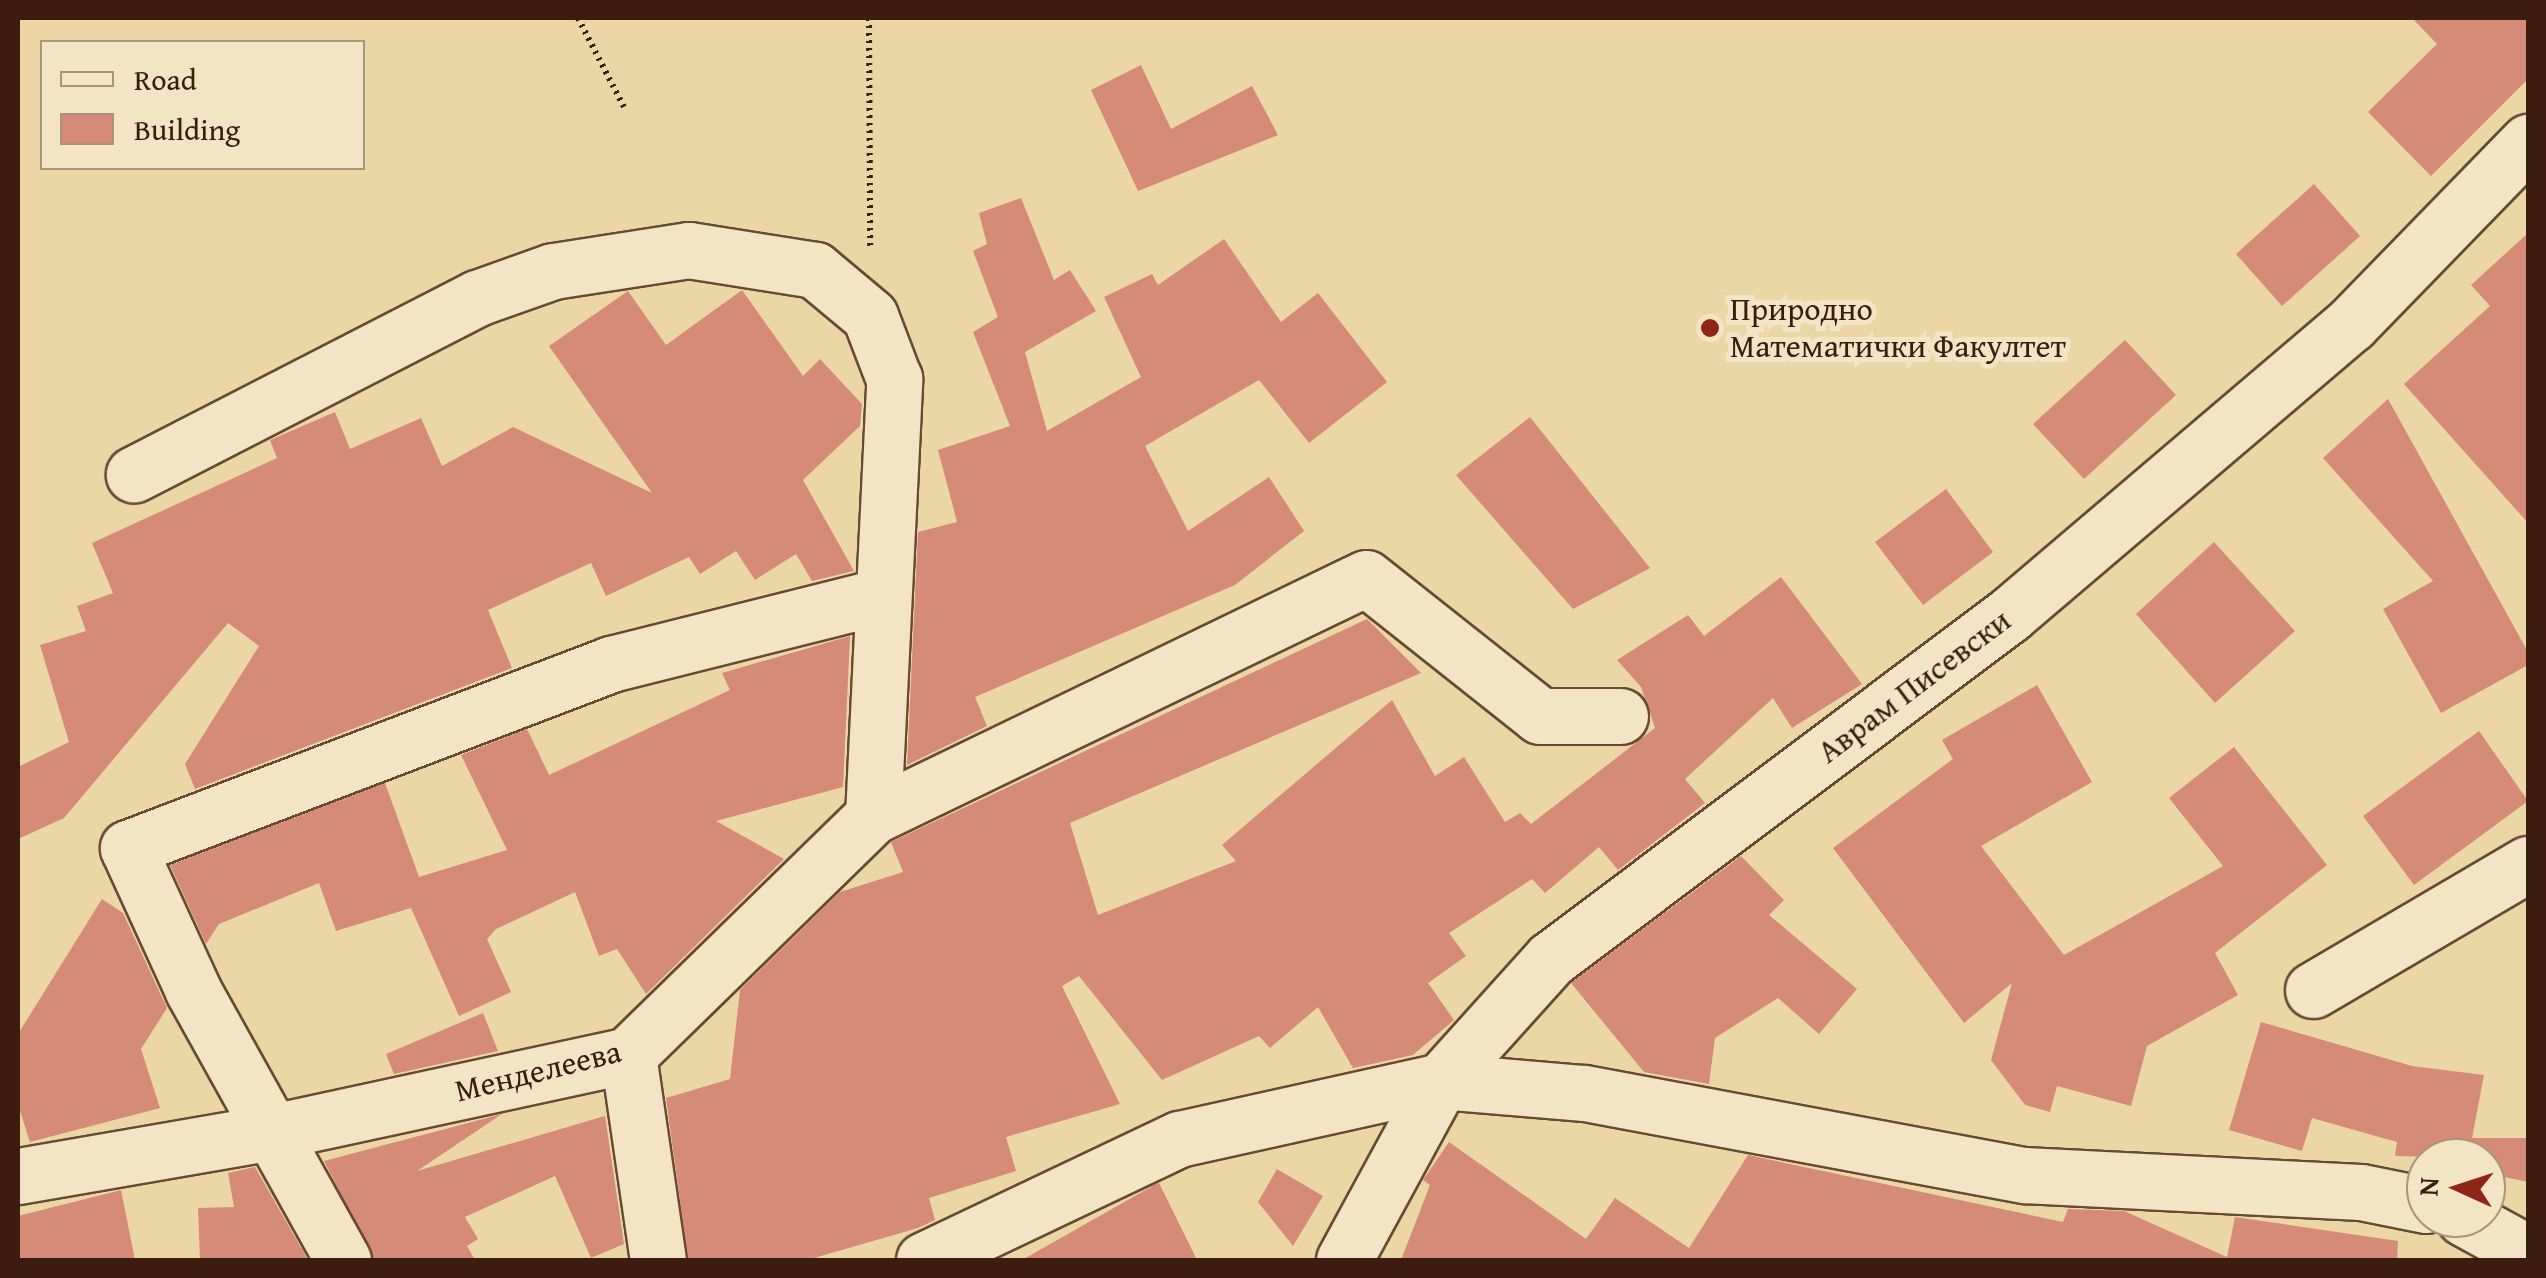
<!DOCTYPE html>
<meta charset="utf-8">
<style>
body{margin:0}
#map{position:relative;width:2546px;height:1278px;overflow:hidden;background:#ebd6a6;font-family:"Gentium Book Plus",serif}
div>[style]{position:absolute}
.building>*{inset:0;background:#d58b77}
.path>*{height:6px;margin-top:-3px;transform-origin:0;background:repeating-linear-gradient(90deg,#3b1c0e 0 2.5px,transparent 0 7.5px)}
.roads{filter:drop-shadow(2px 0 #674a34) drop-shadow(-2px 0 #674a34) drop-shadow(0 2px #674a34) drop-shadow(0 -2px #674a34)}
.minor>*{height:55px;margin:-27.5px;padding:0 27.5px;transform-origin:27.5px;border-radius:27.5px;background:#f2e4c5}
.dots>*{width:28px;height:28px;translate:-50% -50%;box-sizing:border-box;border:5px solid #f2e4c5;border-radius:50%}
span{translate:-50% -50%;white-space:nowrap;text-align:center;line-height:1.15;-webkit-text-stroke:10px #f2e4c5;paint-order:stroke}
.poi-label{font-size:32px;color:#3b1c0e}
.left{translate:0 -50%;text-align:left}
.street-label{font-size:32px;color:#3b1c0e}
.frame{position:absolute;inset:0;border:20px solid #3b1c0e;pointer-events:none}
.legend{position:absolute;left:40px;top:40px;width:325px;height:130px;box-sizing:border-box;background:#f2e4c5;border:2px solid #a9947c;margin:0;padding:12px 18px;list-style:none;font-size:30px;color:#3b1c0e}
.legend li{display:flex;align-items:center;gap:20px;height:50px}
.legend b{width:50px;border:2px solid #a9947c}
.north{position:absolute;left:2406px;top:1138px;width:100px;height:100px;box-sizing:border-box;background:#f2e4c5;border:2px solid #a9947c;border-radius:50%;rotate:273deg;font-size:28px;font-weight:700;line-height:40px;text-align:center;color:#3b1c0e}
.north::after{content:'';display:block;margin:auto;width:35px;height:45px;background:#8f2418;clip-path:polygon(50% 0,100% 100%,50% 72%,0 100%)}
</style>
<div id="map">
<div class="building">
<i style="clip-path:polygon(2412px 18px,2528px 18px,2528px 79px,2431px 176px,2368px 112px,2437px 44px)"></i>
<i style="clip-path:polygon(1141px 65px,1171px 129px,1252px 86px,1278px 135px,1138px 191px,1091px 90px)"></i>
<i style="clip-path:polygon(2314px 184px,2360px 236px,2282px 306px,2236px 254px)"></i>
<i style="clip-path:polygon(1021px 198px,1054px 280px,1070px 270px,1096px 311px,1025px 352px,1047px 431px,1141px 377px,1104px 297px,1152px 274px,1158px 285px,1224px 239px,1281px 322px,1318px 293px,1387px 382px,1309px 443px,1259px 380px,1145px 446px,1188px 531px,1269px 477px,1304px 531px,1235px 585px,975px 697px,987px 726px,907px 765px,918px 532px,957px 522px,938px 450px,1010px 426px,973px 332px,998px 317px,973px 251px,987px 244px,979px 213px)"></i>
<i style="clip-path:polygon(2528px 233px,2528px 523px,2404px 384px,2490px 306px,2471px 285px)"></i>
<i style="clip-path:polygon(742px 290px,803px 376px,820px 359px,862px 404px,860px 426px,803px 480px,854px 571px,812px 581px,796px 554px,755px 580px,736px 551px,700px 574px,689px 557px,606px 596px,591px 563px,488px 610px,512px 668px,195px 789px,185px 764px,259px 646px,228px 623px,64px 818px,18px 839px,18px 767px,69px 742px,40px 645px,86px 631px,77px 606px,113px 593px,92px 543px,277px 458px,270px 440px,335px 412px,350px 449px,421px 418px,442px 466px,513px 427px,652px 493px,549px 346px,628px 291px,666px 345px)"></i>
<i style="clip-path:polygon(2125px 340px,2176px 395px,2084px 479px,2033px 424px)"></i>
<i style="clip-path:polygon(2388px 399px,2528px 652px,2528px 665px,2441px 713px,2383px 609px,2433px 581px,2323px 458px)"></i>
<i style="clip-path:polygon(1530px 417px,1650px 568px,1573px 609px,1456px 475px)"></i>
<i style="clip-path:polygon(1946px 489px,1993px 552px,1923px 605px,1875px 542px)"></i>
<i style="clip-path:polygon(2214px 542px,2295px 631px,2215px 703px,2136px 614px)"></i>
<i style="clip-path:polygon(1781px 577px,1862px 684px,1792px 728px,1773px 698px,1685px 779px,1705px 803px,1618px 870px,1599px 847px,1545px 893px,1532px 879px,1449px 933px,1466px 956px,1428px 983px,1454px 1020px,1413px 1055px,1353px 1068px,1318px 1007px,1270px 1048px,1259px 1036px,1162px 1080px,1079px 976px,1062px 986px,1120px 1104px,1006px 1137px,1016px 1171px,929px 1198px,935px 1220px,918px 1228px,807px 1260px,688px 1260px,666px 1098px,730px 1079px,740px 990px,840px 892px,903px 872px,891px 842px,1367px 619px,1421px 673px,1070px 823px,1098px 915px,1236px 861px,1222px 845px,1392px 700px,1435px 776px,1464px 757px,1505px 822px,1520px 813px,1531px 824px,1655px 728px,1641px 687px,1617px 660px,1688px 615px,1704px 636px)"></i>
<i style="clip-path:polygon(850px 636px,843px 787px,716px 821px,784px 859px,646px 994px,617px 949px,599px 956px,575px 892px,496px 929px,487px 939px,511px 992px,459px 1016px,411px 908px,336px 931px,319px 883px,219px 924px,206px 944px,170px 865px,385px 783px,419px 877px,507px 850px,461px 755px,527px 729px,549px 775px,730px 690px,722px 673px)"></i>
<i style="clip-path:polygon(2037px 685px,2092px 782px,1981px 846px,2064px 955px,2223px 866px,2169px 798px,2234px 747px,2327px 865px,2215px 953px,2238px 995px,2147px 1046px,2131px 1106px,2057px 1086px,2050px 1112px,2025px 1105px,1991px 1060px,2012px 983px,1964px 1023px,1833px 848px,1953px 759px,1942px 740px)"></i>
<i style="clip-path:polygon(2479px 731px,2528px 801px,2414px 885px,2363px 816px)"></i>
<i style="clip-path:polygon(1741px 856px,1784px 900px,1769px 915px,1857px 989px,1819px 1034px,1778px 998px,1715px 1038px,1709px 1084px,1644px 1072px,1571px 983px)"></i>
<i style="clip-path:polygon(102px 899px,123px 913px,167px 1008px,141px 1049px,160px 1108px,30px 1142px,18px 1105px,18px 1034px)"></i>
<i style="clip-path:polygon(483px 1013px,498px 1051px,394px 1074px,386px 1054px)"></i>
<i style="clip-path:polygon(2261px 1022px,2412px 1066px,2484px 1075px,2472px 1138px,2528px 1138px,2528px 1182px,2486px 1173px,2486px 1158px,2395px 1156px,2397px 1142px,2312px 1118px,2302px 1151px,2229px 1130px)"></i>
<i style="clip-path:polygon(502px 1114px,417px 1171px,605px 1116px,624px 1244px,591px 1258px,555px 1176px,465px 1217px,478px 1239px,467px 1246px,475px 1260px,374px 1260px,324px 1161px)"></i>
<i style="clip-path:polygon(1449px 1142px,1586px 1239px,1615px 1198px,1689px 1248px,1748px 1155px,2063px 1222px,2068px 1209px,2124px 1211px,2227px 1257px,2235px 1217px,2398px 1241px,2397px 1260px,1401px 1260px,1430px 1185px,1423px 1180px)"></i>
<i style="clip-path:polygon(255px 1167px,308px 1260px,200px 1260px,198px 1208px,234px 1207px,228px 1173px)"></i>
<i style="clip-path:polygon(1277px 1169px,1323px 1196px,1293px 1246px,1258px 1202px)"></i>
<i style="clip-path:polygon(1159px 1183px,1197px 1260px,1022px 1260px,1156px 1184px)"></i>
<i style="clip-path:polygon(121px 1190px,135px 1260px,18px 1260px,18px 1216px)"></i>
</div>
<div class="path">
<i style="left:578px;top:18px;width:100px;rotate:62.7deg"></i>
<i style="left:869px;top:18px;width:228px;rotate:89.7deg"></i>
</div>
<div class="roads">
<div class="minor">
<i style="left:873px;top:816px;width:547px;rotate:-25.77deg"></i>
<i style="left:1366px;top:578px;width:222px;rotate:38.4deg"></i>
<i style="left:1540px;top:716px;width:80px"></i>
<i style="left:2313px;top:990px;width:249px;rotate:-30.4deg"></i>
<i style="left:628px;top:1055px;width:207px;rotate:81.7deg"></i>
<i style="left:18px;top:1176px;width:258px;rotate:-9.8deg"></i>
<i style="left:272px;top:1132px;width:364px;rotate:-12.2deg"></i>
<i style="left:628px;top:1055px;width:342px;rotate:-44.3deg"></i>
<i style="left:873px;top:816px;width:438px;rotate:-87.2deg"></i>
<i style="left:894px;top:379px;width:67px;rotate:-110.9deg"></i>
<i style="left:870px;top:316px;width:72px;rotate:-140.1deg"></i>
<i style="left:815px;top:270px;width:128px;rotate:-171deg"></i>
<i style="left:689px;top:250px;width:138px;rotate:171.2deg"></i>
<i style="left:553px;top:271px;width:81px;rotate:160.4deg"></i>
<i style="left:477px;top:298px;width:386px;rotate:152.8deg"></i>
<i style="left:2464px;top:1218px;width:73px;rotate:28.7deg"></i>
<i style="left:343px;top:1260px;width:309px;rotate:-119.1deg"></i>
<i style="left:193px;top:990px;width:156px;rotate:-114.6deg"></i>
<i style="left:128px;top:848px;width:517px;rotate:-20.85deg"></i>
<i style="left:611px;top:664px;width:279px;rotate:-14.1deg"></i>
<i style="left:924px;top:1260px;width:282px;rotate:-25.4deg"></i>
<i style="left:1179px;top:1139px;width:268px;rotate:-12.5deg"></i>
<i style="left:1441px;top:1081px;width:144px;rotate:4.8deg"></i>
<i style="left:1585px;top:1093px;width:447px;rotate:10.6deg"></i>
<i style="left:2024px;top:1175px;width:337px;rotate:2.9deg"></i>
<i style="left:2361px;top:1192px;width:66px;rotate:11.3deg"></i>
<i style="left:1344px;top:1260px;width:204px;rotate:-61.5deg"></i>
<i style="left:1441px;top:1081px;width:164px;rotate:-48deg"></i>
<i style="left:1551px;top:959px;width:573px;rotate:-36.91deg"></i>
<i style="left:2009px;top:615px;width:449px;rotate:-40.4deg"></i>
<i style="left:2351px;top:324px;width:254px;rotate:-45.8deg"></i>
</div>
</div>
<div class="dots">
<i style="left:1710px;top:328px;background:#8f2418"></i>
</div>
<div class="poi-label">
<span class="left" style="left:1730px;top:328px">Природно<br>Математички Факултет</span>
</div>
<div class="street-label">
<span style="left:1914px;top:686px;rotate:-37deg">Аврам Писевски</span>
<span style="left:538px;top:1071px;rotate:-14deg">Менделеева</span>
</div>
<div class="frame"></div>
<ul class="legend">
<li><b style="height:12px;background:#f2e4c5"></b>Road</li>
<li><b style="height:28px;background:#d58b77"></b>Building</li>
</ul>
<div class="north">N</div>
</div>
